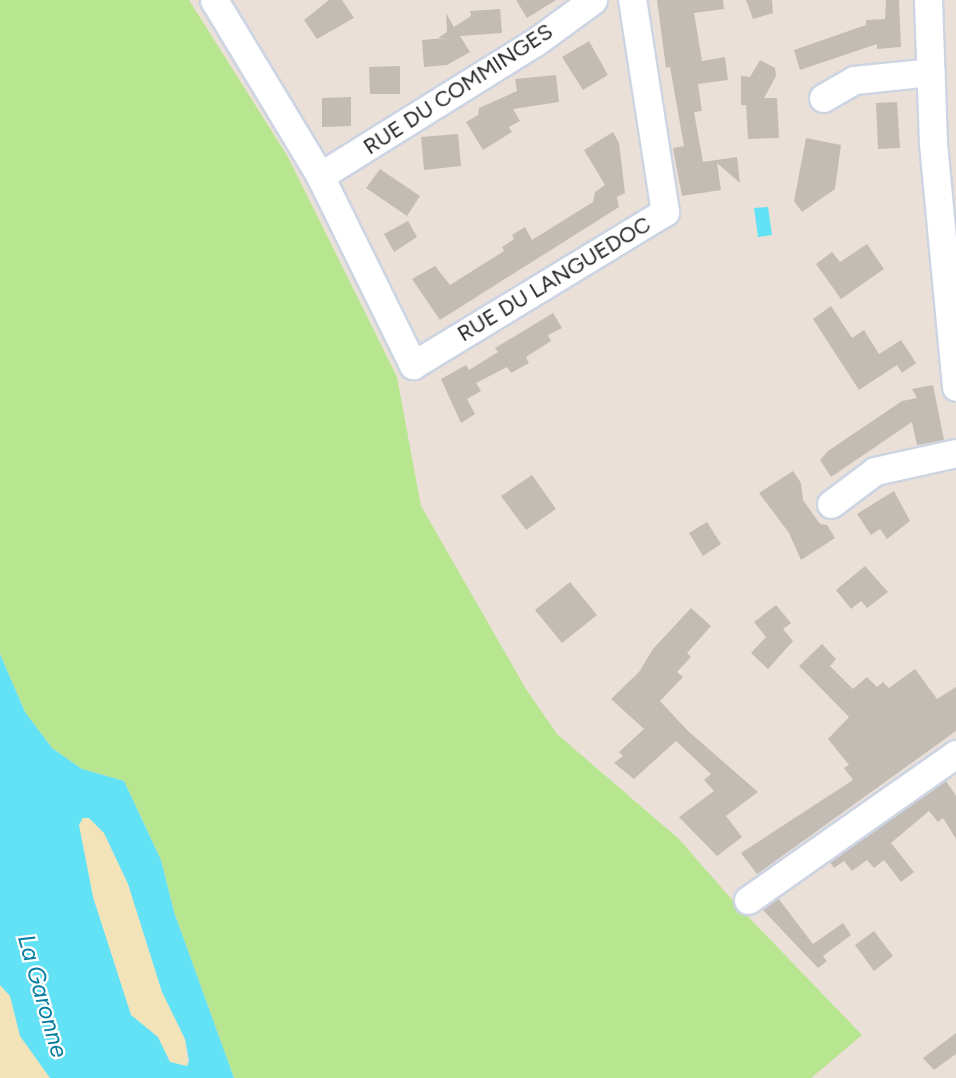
<!DOCTYPE html>
<style>
body{margin:0}
#map{position:relative;width:956px;height:1078px;overflow:hidden;background:#ebe0d8;font-family:Figtree,sans-serif}
div>[style]{position:absolute}
.green>*{inset:0;background:#b8e690}
.sand>*{inset:0;background:#f3e3b8}
.water>*{inset:0;background:#63e1f5}
.building>*{inset:0;background:#c2bcb4}
.roads{filter:drop-shadow(2px 0 #cdd4e2) drop-shadow(-2px 0 #cdd4e2) drop-shadow(0 2px #cdd4e2) drop-shadow(0 -2px #cdd4e2)}
.minor>*{height:27px;margin:-13.5px;padding:0 13.5px;transform-origin:13.5px;border-radius:13.5px;background:#fff}
span{translate:-50% -50%;white-space:nowrap;text-align:center;line-height:1.15;-webkit-text-stroke:4.5px #fff;paint-order:stroke}
.street-label{font-size:22px;color:#282828}
.water-label{font-size:24px;color:#067d9e;font-style:italic}
</style>
<div id="map">
<div class="green">
<i style="clip-path:polygon(0 0,189px 0,288px 157px,397px 377px,421px 506px,526px 689px,557px 734px,679px 839px,734px 902px,862px 1035px,811px 1078px,234px 1078px,174px 912px,161px 860px,124px 781px,82px 769px,52px 748px,25px 712px,0 654px)"></i>
</div>
<div class="sand">
<i style="clip-path:polygon(82px 818px,89px 818px,104px 833px,128px 884px,162px 992px,185px 1039px,187px 1066px,170px 1062px,158px 1037px,131px 1015px,93px 897px,79px 825px)"></i>
<i style="clip-path:polygon(0 985px,10px 996px,20px 1036px,50px 1078px,0 1078px)"></i>
</div>
<div class="water">
<i style="clip-path:polygon(768px 207px,772px 235px,758px 237px,754px 208px)"></i>
<i style="clip-path:polygon(evenodd,0 654px,25px 712px,52px 748px,82px 769px,124px 781px,161px 860px,174px 912px,234px 1078px,50px 1078px,20px 1036px,10px 996px,0 985px,0 654px,83px 818px,89px 818px,104px 833px,128px 884px,162px 992px,185px 1039px,189px 1061px,187px 1066px,170px 1062px,158px 1037px,131px 1015px,93px 897px,79px 825px,83px 818px)"></i>
</div>
<div class="building">
<i style="clip-path:polygon(329px 0,342px 0,354px 18px,317px 39px,304px 20px)"></i>
<i style="clip-path:polygon(516px 0,556px 0,527px 18px)"></i>
<i style="clip-path:polygon(657px 0,723px 0,724px 9px,694px 13px,702px 61px,725px 57px,728px 80px,698px 84px,702px 111px,694px 112px,703px 162px,737px 157px,740px 183px,717px 163px,721px 190px,682px 196px,673px 148px,684px 146px,670px 67px,666px 68px)"></i>
<i style="clip-path:polygon(746px 0,772px 0,773px 13px,753px 19px)"></i>
<i style="clip-path:polygon(886px 0,899px 0,901px 47px,877px 49px,877px 44px,800px 70px,794px 50px,866px 25px,866px 20px,885px 19px)"></i>
<i style="clip-path:polygon(500px 9px,502px 33px,460px 36px,470px 52px,447px 65px,424px 67px,422px 40px,447px 38px,438px 38px,447px 32px,446px 13px,454px 27px,471px 16px,470px 11px)"></i>
<i style="clip-path:polygon(589px 41px,608px 75px,583px 90px,562px 57px)"></i>
<i style="clip-path:polygon(760px 60px,775px 68px,776px 76px,764px 98px,777px 98px,779px 138px,748px 139px,746px 105px,741px 105px,741px 76px,750px 77px)"></i>
<i style="clip-path:polygon(400px 66px,400px 94px,370px 94px,369px 67px)"></i>
<i style="clip-path:polygon(556px 75px,559px 102px,513px 109px,520px 121px,509px 127px,512px 132px,483px 150px,466px 122px,478px 115px,479px 108px,517px 91px,515px 79px)"></i>
<i style="clip-path:polygon(351px 97px,351px 126px,322px 127px,322px 98px)"></i>
<i style="clip-path:polygon(897px 102px,900px 148px,878px 149px,876px 103px)"></i>
<i style="clip-path:polygon(613px 132px,619px 143px,625px 193px,617px 197px,619px 207px,440px 320px,412px 279px,435px 266px,450px 285px,504px 251px,502px 247px,514px 239px,512px 235px,525px 227px,532px 240px,593px 202px,595px 192px,605px 185px,584px 150px)"></i>
<i style="clip-path:polygon(458px 134px,461px 166px,424px 170px,421px 137px)"></i>
<i style="clip-path:polygon(806px 138px,841px 145px,835px 189px,802px 212px,794px 201px)"></i>
<i style="clip-path:polygon(380px 169px,420px 196px,407px 216px,366px 188px)"></i>
<i style="clip-path:polygon(408px 221px,417px 237px,394px 252px,384px 234px)"></i>
<i style="clip-path:polygon(867px 244px,884px 269px,841px 299px,816px 264px,832px 252px,840px 262px)"></i>
<i style="clip-path:polygon(831px 306px,852px 338px,864px 330px,879px 354px,901px 340px,916px 363px,902px 373px,897px 365px,859px 390px,813px 319px)"></i>
<i style="clip-path:polygon(553px 313px,562px 328px,548px 335px,551px 341px,526px 357px,529px 363px,511px 373px,507px 367px,476px 383px,481px 391px,467px 399px,475px 414px,461px 423px,441px 379px,466px 365px,469px 370px,498px 352px,495px 348px)"></i>
<i style="clip-path:polygon(933px 385px,944px 440px,917px 445px,912px 422px,831px 477px,820px 460px,828px 451px,902px 401px,917px 398px,912px 389px)"></i>
<i style="clip-path:polygon(793px 471px,801px 483px,803px 500px,820px 524px,827px 525px,835px 538px,801px 560px,789px 533px,759px 493px)"></i>
<i style="clip-path:polygon(532px 475px,556px 509px,526px 530px,501px 496px)"></i>
<i style="clip-path:polygon(894px 491px,910px 521px,887px 539px,880px 529px,871px 535px,857px 514px)"></i>
<i style="clip-path:polygon(707px 522px,721px 544px,703px 556px,689px 533px)"></i>
<i style="clip-path:polygon(865px 566px,888px 592px,867px 608px,861px 601px,851px 609px,836px 590px)"></i>
<i style="clip-path:polygon(570px 582px,597px 615px,562px 643px,535px 610px)"></i>
<i style="clip-path:polygon(776px 605px,791px 623px,783px 629px,793px 641px,768px 669px,751px 653px,766px 637px,754px 622px)"></i>
<i style="clip-path:polygon(691px 608px,711px 626px,687px 653px,691px 657px,677px 672px,683px 677px,660px 701px,688px 731px,758px 792px,726px 816px,742px 837px,717px 856px,679px 817px,714px 791px,704px 780px,711px 774px,676px 741px,634px 779px,614px 763px,623px 756px,619px 752px,644px 729px,611px 699px,639px 672px,653px 649px)"></i>
<i style="clip-path:polygon(822px 644px,836px 659px,830px 666px,853px 689px,867px 677px,877px 687px,883px 682px,889px 688px,915px 669px,937px 699px,956px 687px,956px 731px,757px 874px,741px 853px,853px 780px,844px 768px,849px 765px,828px 739px,849px 717px,799px 666px)"></i>
<i style="clip-path:polygon(946px 781px,956px 796px,956px 839px,943px 818px,938px 822px,929px 811px,891px 843px,914px 872px,901px 882px,884px 860px,874px 868px,867px 860px,852px 871px,844px 861px,834px 868px,830px 862px)"></i>
<i style="clip-path:polygon(778px 898px,813px 944px,843px 923px,851px 935px,823px 956px,827px 961px,818px 968px,762px 909px)"></i>
<i style="clip-path:polygon(874px 931px,893px 956px,874px 971px,855px 945px)"></i>
<i style="clip-path:polygon(956px 1033px,956px 1054px,934px 1070px,923px 1058px)"></i>
</div>
<div class="roads">
<div class="minor">
<i style="left:214px;top:0;width:205px;rotate:58.9deg"></i>
<i style="left:320px;top:176px;width:211px;rotate:63.8deg"></i>
<i style="left:413px;top:365px;width:295px;rotate:-31.3deg"></i>
<i style="left:665px;top:212px;width:215px;rotate:-98.8deg"></i>
<i style="left:928px;top:0;width:143px;rotate:88deg"></i>
<i style="left:933px;top:143px;width:245px;rotate:84.6deg"></i>
<i style="left:823px;top:98px;width:36px;rotate:-30deg"></i>
<i style="left:854px;top:80px;width:77px;rotate:-5.9deg"></i>
<i style="left:320px;top:176px;width:252px;rotate:-31.9deg"></i>
<i style="left:534px;top:43px;width:73px;rotate:-36.1deg"></i>
<i style="left:831px;top:504px;width:55px;rotate:-36.9deg"></i>
<i style="left:875px;top:471px;width:83px;rotate:-12.5deg"></i>
<i style="left:748px;top:900px;width:254px;rotate:-35.1deg"></i>
</div>
</div>
<div class="street-label">
<span style="left:458px;top:89px;rotate:-33deg">RUE DU COMMINGES</span>
<span style="left:554px;top:279px;rotate:-31deg">RUE DU LANGUEDOC</span>
</div>
<div class="water-label">
<span style="left:43px;top:996px;rotate:74deg">La Garonne</span>
</div>
</div>
